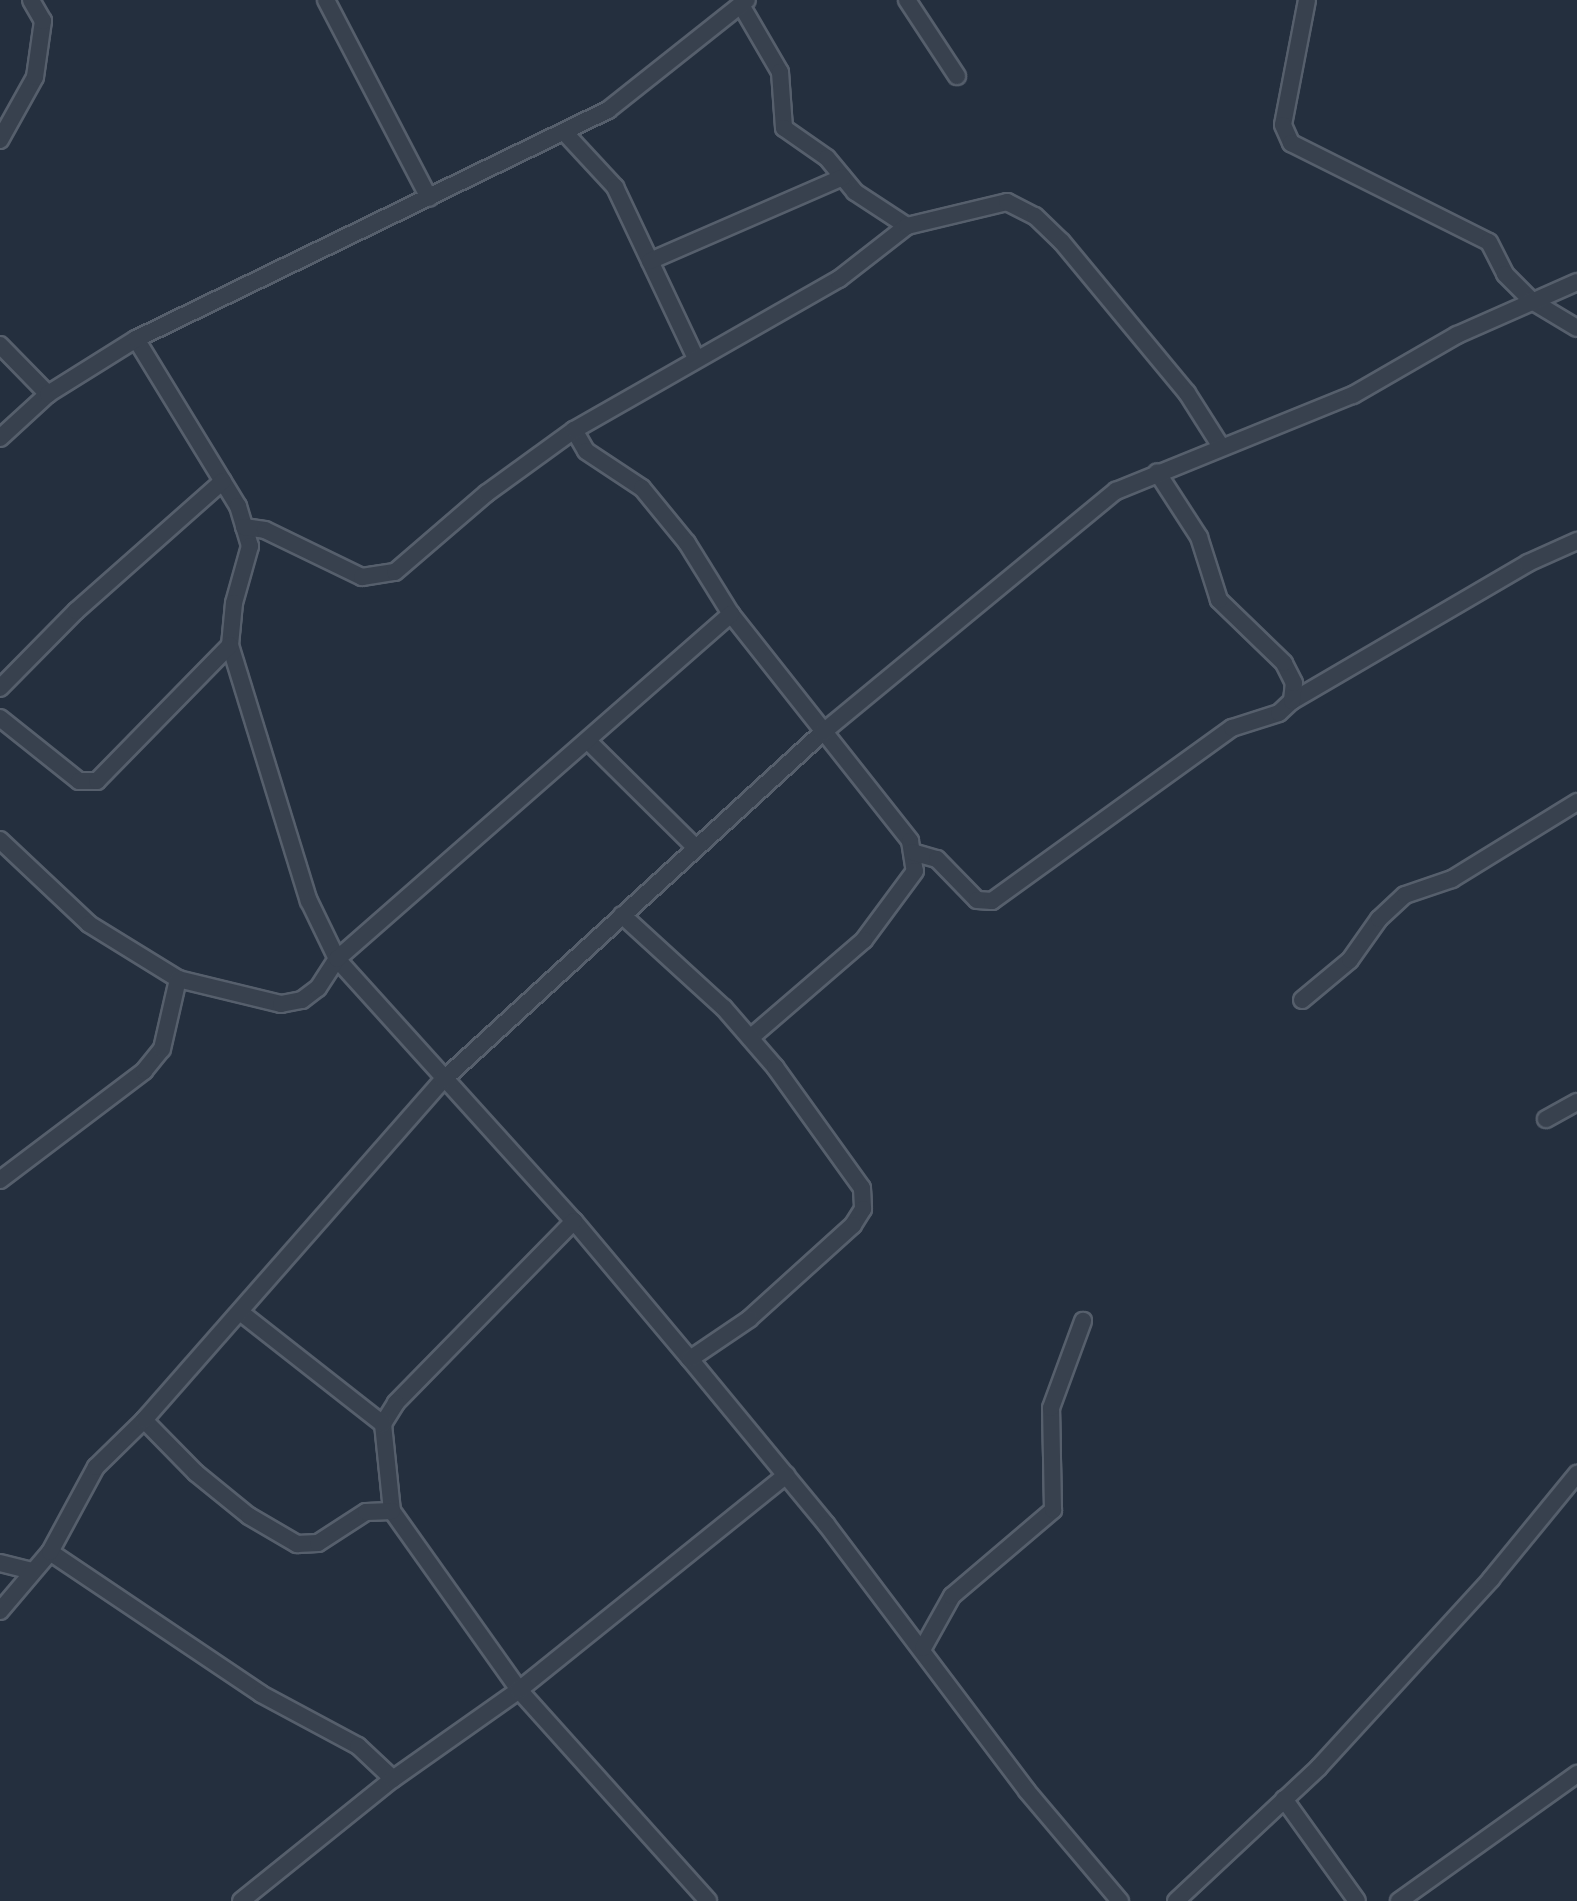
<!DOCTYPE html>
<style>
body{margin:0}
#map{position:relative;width:1577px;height:1901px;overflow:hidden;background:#242f3e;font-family:Lato,sans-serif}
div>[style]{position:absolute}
.roads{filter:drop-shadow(2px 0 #565f6c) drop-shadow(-2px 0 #565f6c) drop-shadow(0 2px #565f6c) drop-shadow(0 -2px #565f6c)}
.minor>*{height:16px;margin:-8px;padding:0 8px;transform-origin:8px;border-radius:8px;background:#38414e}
span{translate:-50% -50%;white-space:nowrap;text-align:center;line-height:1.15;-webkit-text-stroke:6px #1d2633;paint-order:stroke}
</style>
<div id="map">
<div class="roads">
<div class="minor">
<i style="left:326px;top:0;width:223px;rotate:62.5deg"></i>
<i style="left:907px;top:0;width:91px;rotate:56.7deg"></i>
<i style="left:1307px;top:0;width:127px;rotate:100.9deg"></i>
<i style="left:1283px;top:125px;width:20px;rotate:66deg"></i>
<i style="left:1291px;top:143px;width:221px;rotate:26.6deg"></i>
<i style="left:1489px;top:242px;width:36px;rotate:63deg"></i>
<i style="left:1505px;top:274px;width:38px;rotate:45deg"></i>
<i style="left:1532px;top:301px;width:52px;rotate:31deg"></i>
<i style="left:741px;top:5px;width:78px;rotate:59.8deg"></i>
<i style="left:780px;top:72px;width:56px;rotate:85.9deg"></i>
<i style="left:784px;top:128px;width:52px;rotate:34.9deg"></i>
<i style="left:827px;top:158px;width:44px;rotate:50.5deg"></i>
<i style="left:855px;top:192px;width:62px;rotate:33.2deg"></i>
<i style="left:565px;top:133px;width:74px;rotate:47.2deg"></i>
<i style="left:615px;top:187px;width:187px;rotate:64.7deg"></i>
<i style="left:0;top:140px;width:72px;rotate:-60.9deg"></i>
<i style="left:35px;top:77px;width:57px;rotate:-81.9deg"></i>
<i style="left:43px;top:21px;width:24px;rotate:-120deg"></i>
<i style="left:650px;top:261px;width:210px;rotate:-23.5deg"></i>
<i style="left:136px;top:339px;width:196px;rotate:58.6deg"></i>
<i style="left:238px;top:506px;width:42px;rotate:73.3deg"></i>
<i style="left:250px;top:546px;width:59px;rotate:105.7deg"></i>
<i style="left:234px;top:603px;width:42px;rotate:95.4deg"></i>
<i style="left:230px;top:645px;width:268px;rotate:72.9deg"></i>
<i style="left:309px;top:901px;width:64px;rotate:64.2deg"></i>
<i style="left:337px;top:959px;width:353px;rotate:47.9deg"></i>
<i style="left:574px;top:1221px;width:180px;rotate:50deg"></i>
<i style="left:690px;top:1359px;width:214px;rotate:50.5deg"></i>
<i style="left:826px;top:1524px;width:334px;rotate:53deg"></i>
<i style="left:1027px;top:1791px;width:144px;rotate:49.8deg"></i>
<i style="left:0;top:345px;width:69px;rotate:45.6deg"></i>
<i style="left:574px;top:430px;width:24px;rotate:60deg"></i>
<i style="left:586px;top:451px;width:67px;rotate:33.5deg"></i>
<i style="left:642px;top:488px;width:71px;rotate:50.7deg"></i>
<i style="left:687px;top:543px;width:84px;rotate:58.2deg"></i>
<i style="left:731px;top:614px;width:289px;rotate:51.7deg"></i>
<i style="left:910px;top:841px;width:30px;rotate:81deg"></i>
<i style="left:915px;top:871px;width:86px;rotate:126.5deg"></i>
<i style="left:864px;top:940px;width:150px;rotate:139.3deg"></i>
<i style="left:0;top:438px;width:65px;rotate:-42.5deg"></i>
<i style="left:48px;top:394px;width:104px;rotate:-32deg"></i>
<i style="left:136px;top:339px;width:525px;rotate:-25.88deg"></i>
<i style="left:608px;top:110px;width:177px;rotate:-38.4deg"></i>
<i style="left:244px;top:527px;width:21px;rotate:8deg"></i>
<i style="left:265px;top:530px;width:108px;rotate:25.9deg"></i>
<i style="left:362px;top:577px;width:33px;rotate:-9deg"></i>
<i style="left:395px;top:572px;width:121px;rotate:-40.7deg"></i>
<i style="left:487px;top:493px;width:107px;rotate:-35.9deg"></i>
<i style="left:574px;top:430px;width:305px;rotate:-29.7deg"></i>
<i style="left:839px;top:279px;width:86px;rotate:-37.9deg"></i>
<i style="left:907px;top:226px;width:103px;rotate:-13.5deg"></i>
<i style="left:1007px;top:202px;width:31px;rotate:27deg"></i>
<i style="left:1035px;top:216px;width:37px;rotate:44deg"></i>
<i style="left:1062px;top:242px;width:196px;rotate:50.4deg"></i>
<i style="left:1187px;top:393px;width:62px;rotate:57.6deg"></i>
<i style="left:0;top:688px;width:108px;rotate:-45.4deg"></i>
<i style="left:76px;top:611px;width:196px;rotate:-41.5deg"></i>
<i style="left:1292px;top:701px;width:273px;rotate:-30.3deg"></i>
<i style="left:1528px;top:563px;width:54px;rotate:-24.2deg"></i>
<i style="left:0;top:718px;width:101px;rotate:38.6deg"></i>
<i style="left:79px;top:781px;width:18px"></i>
<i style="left:97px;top:781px;width:190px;rotate:-45.6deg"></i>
<i style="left:588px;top:741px;width:151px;rotate:44.7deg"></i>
<i style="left:0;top:840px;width:122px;rotate:43.3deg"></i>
<i style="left:89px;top:924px;width:105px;rotate:31.7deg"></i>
<i style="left:178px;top:979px;width:106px;rotate:13.6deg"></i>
<i style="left:281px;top:1004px;width:21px;rotate:-11deg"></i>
<i style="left:302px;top:1000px;width:20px;rotate:-37deg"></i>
<i style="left:318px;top:988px;width:35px;rotate:-57deg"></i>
<i style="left:337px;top:959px;width:524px;rotate:-41.21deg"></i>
<i style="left:912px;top:852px;width:26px;rotate:16deg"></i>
<i style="left:937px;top:859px;width:57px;rotate:45.7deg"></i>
<i style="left:977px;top:900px;width:15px;rotate:4deg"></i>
<i style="left:992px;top:901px;width:296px;rotate:-35.8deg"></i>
<i style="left:1232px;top:728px;width:49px;rotate:-17.7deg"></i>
<i style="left:1279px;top:713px;width:18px;rotate:-43deg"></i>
<i style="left:1292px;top:701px;width:18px;rotate:-84deg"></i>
<i style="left:1294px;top:683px;width:22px;rotate:-117deg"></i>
<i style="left:1284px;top:663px;width:91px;rotate:-135.9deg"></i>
<i style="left:1219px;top:600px;width:66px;rotate:-107.6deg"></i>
<i style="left:1199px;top:537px;width:77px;rotate:-122.9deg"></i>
<i style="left:622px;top:915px;width:138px;rotate:42.4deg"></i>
<i style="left:724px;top:1008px;width:78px;rotate:49.2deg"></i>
<i style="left:775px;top:1067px;width:149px;rotate:54.3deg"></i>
<i style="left:862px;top:1188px;width:21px;rotate:87deg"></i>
<i style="left:863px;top:1209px;width:19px;rotate:122deg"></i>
<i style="left:853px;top:1225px;width:140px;rotate:137.9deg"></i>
<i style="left:749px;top:1319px;width:71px;rotate:145.9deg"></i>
<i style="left:1302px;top:1000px;width:62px;rotate:-39.8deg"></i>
<i style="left:1350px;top:960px;width:50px;rotate:-54.7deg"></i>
<i style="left:1379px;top:919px;width:35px;rotate:-43deg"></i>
<i style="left:1405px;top:895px;width:50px;rotate:-18.8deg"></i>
<i style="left:1452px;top:879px;width:147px;rotate:-31.6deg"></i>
<i style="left:1546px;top:1119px;width:35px;rotate:-29deg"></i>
<i style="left:0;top:1180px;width:181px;rotate:-37.1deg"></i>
<i style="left:144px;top:1071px;width:28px;rotate:-51deg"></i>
<i style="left:162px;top:1049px;width:72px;rotate:-77.1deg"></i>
<i style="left:574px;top:1221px;width:255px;rotate:134.4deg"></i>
<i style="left:396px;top:1403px;width:25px;rotate:122deg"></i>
<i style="left:383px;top:1424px;width:87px;rotate:84.1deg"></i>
<i style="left:392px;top:1511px;width:219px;rotate:54.6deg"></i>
<i style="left:519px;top:1690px;width:283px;rotate:48.1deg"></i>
<i style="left:240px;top:1312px;width:182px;rotate:38.1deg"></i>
<i style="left:144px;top:1420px;width:74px;rotate:45.5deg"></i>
<i style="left:196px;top:1473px;width:68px;rotate:39.1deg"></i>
<i style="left:249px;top:1516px;width:56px;rotate:30.3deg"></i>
<i style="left:297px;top:1544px;width:21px;rotate:-3deg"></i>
<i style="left:318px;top:1543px;width:57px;rotate:-32.9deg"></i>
<i style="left:366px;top:1512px;width:26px;rotate:-2deg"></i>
<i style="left:50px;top:1552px;width:254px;rotate:33.9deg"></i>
<i style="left:261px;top:1694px;width:110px;rotate:28.2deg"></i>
<i style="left:358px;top:1746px;width:48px;rotate:43.3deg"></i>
<i style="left:0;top:1563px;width:32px;rotate:14deg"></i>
<i style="left:0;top:1611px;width:77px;rotate:-49.7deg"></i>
<i style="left:50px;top:1552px;width:97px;rotate:-61.6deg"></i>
<i style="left:96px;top:1467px;width:67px;rotate:-44.4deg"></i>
<i style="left:144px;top:1420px;width:453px;rotate:-48.7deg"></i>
<i style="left:443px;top:1080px;width:514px;rotate:-42.48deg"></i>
<i style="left:822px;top:733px;width:381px;rotate:-39.5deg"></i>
<i style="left:1116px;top:491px;width:256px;rotate:-22.1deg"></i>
<i style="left:1353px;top:395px;width:120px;rotate:-30deg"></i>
<i style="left:1457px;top:335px;width:131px;rotate:-23.8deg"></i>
<i style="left:923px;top:1648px;width:60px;rotate:-60.9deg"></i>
<i style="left:952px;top:1596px;width:133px;rotate:-40.4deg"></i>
<i style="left:1053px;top:1510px;width:102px;rotate:-91.1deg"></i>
<i style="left:1051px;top:1408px;width:93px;rotate:-69.8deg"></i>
<i style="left:1284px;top:1799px;width:125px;rotate:54.4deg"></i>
<i style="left:241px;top:1901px;width:195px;rotate:-38.8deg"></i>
<i style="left:393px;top:1779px;width:154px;rotate:-35.2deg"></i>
<i style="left:519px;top:1690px;width:343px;rotate:-38.8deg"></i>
<i style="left:1176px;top:1901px;width:196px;rotate:-43.1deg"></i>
<i style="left:1319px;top:1767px;width:255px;rotate:-47.5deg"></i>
<i style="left:1491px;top:1579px;width:136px;rotate:-50.7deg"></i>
<i style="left:1399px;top:1901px;width:219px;rotate:-35.5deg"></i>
</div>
</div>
</div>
